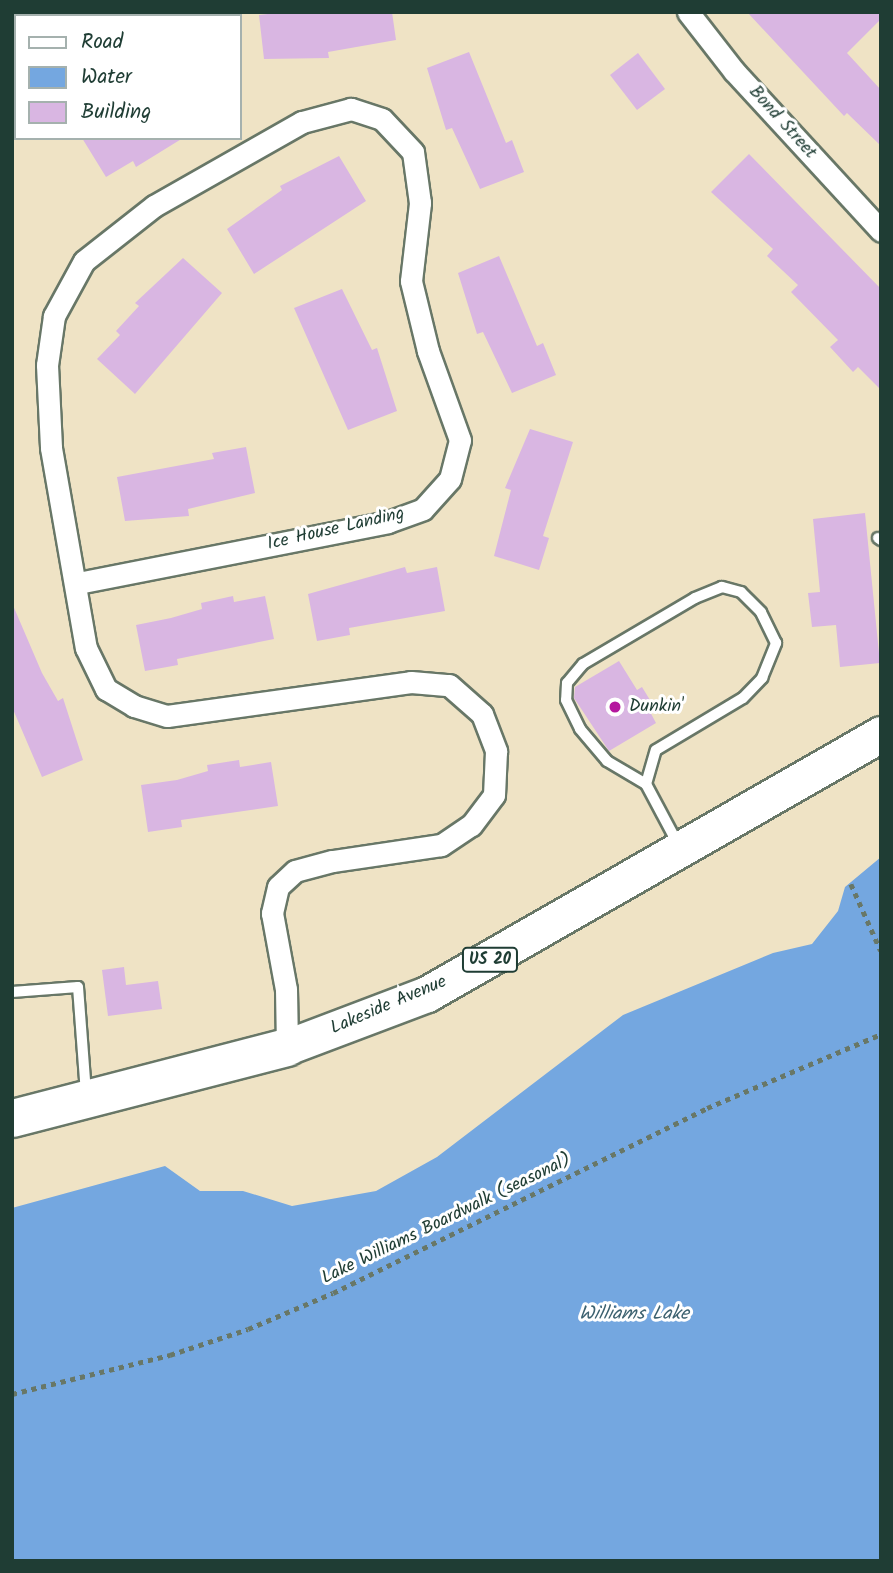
<!DOCTYPE html>
<style>
body{margin:0}
#map{position:relative;width:893px;height:1573px;overflow:hidden;background:#efe3c5;font-family:Kalam,sans-serif}
div>[style]{position:absolute}
.forest>*{inset:0;background:#8dac5f}
.water>*{inset:0;background:#74a7e0}
.building>*{inset:0;background:#d9b6e2}
.path>*{height:4.5px;margin-top:-2.25px;transform-origin:0;background:repeating-linear-gradient(90deg,#687767 0 5px,transparent 0 10px)}
.roads{filter:drop-shadow(2px 0 #687767) drop-shadow(-2px 0 #687767) drop-shadow(0 2px #687767) drop-shadow(0 -2px #687767)}
.service>*{height:10px;margin:-5px;padding:0 5px;transform-origin:5px;border-radius:5px;background:#fff}
.minor>*{height:21px;margin:-10.5px;padding:0 10.5px;transform-origin:10.5px;border-radius:10.5px;background:#fff}
.primary>*{height:35px;margin:-17.5px;padding:0 17.5px;transform-origin:17.5px;border-radius:17.5px;background:#fff}
.trunk>*{height:37px;margin:-18.5px;padding:0 18.5px;transform-origin:18.5px;border-radius:18.5px;background:#fff}
.dots>*{width:19px;height:19px;translate:-50% -50%;box-sizing:border-box;border:4px solid #fff;border-radius:50%}
span{translate:-50% -50%;white-space:nowrap;text-align:center;line-height:1.15;-webkit-text-stroke:6px #fff;paint-order:stroke}
.shield-label span{padding:2px 5px;background:#fff;border:2px solid;border-radius:5px;-webkit-text-stroke-width:0}
.shield-label{font-size:16px;color:#1f3d34;font-weight:700}
.street-label{font-size:18px;color:#1f3d34}
.poi-label{font-size:18px;color:#1f3d34}
.left{translate:0 -50%;text-align:left}
.water-label{font-size:19px;color:#3d6270;font-style:italic}
.frame{position:absolute;inset:0;border:14px solid #1f3d34;pointer-events:none}
.legend{position:absolute;left:14px;top:14px;width:228px;height:126px;box-sizing:border-box;background:#fff;border:2px solid #a5b1ae;margin:0;padding:9px 12px;list-style:none;font-size:21px;color:#1f3d34}
.legend li{display:flex;align-items:center;gap:14px;height:35px}
.legend b{width:35px;border:2px solid #a5b1ae}
</style>
<div id="map">
<div class="forest">
<i style="clip-path:polygon(12px 12px,204px 12px,16px 16px,12px 134px)"></i>
</div>
<div class="water">
<i style="clip-path:polygon(881px 857px,881px 1561px,12px 1561px,12px 1208px,165px 1166px,200px 1191px,243px 1191px,292px 1206px,376px 1191px,437px 1157px,623px 1015px,773px 953px,812px 944px,838px 911px,845px 887px)"></i>
</div>
<div class="building">
<i style="clip-path:polygon(285px 12px,392px 12px,396px 40px,328px 52px,329px 58px,264px 59px,259px 15px)"></i>
<i style="clip-path:polygon(747px 12px,881px 12px,881px 19px,847px 53px,881px 90px,881px 146px,847px 113px,844px 116px)"></i>
<i style="clip-path:polygon(469px 52px,506px 143px,512px 140px,524px 172px,480px 189px,452px 128px,446px 130px,427px 68px)"></i>
<i style="clip-path:polygon(638px 53px,665px 89px,637px 110px,610px 75px)"></i>
<i style="clip-path:polygon(82px 138px,183px 138px,136px 167px,133px 161px,106px 177px)"></i>
<i style="clip-path:polygon(749px 154px,881px 289px,881px 390px,858px 367px,853px 372px,830px 347px,838px 340px,791px 292px,798px 285px,767px 256px,773px 249px,711px 192px)"></i>
<i style="clip-path:polygon(339px 156px,366px 201px,254px 274px,227px 229px,282px 190px,280px 186px)"></i>
<i style="clip-path:polygon(499px 256px,537px 346px,543px 343px,556px 375px,512px 393px,483px 332px,477px 334px,458px 273px)"></i>
<i style="clip-path:polygon(183px 258px,222px 293px,135px 394px,97px 359px,120px 335px,116px 331px,139px 306px,135px 303px)"></i>
<i style="clip-path:polygon(342px 289px,372px 350px,377px 348px,397px 411px,348px 430px,294px 308px)"></i>
<i style="clip-path:polygon(530px 429px,573px 442px,543px 536px,549px 538px,539px 570px,494px 556px,511px 490px,505px 488px)"></i>
<i style="clip-path:polygon(246px 447px,255px 493px,188px 509px,189px 516px,125px 521px,117px 477px,214px 459px,212px 453px)"></i>
<i style="clip-path:polygon(865px 513px,880px 663px,840px 667px,836px 625px,812px 627px,808px 593px,820px 592px,813px 519px)"></i>
<i style="clip-path:polygon(405px 567px,407px 573px,437px 567px,445px 611px,349px 628px,350px 635px,317px 641px,308px 594px)"></i>
<i style="clip-path:polygon(233px 596px,234px 602px,265px 596px,274px 639px,177px 659px,178px 665px,145px 671px,136px 625px,171px 618px,202px 609px,201px 603px)"></i>
<i style="clip-path:polygon(12px 603px,42px 673px,58px 701px,63px 698px,83px 760px,42px 777px,12px 707px)"></i>
<i style="clip-path:polygon(619px 661px,637px 690px,642px 687px,653px 705px,648px 708px,656px 723px,609px 751px,574px 698px,575px 687px)"></i>
<i style="clip-path:polygon(239px 760px,240px 767px,271px 762px,278px 806px,181px 820px,182px 827px,148px 832px,141px 785px,177px 780px,208px 771px,207px 765px)"></i>
<i style="clip-path:polygon(124px 967px,126px 985px,158px 981px,162px 1009px,108px 1016px,102px 970px)"></i>
</div>
<div class="path">
<i style="left:851px;top:884px;width:73px;rotate:65.9deg"></i>
<i style="left:12px;top:1394px;width:163px;rotate:-13.9deg"></i>
<i style="left:170px;top:1355px;width:82px;rotate:-18.4deg"></i>
<i style="left:248px;top:1329px;width:92px;rotate:-23deg"></i>
<i style="left:333px;top:1293px;width:417px;rotate:-26.3deg"></i>
<i style="left:707px;top:1108px;width:189px;rotate:-23deg"></i>
</div>
<div class="roads">
<div class="service">
<i style="left:878px;top:538px;width:4px;rotate:34deg"></i>
<i style="left:646px;top:784px;width:35px;rotate:-74deg"></i>
<i style="left:656px;top:750px;width:101px;rotate:-30.9deg"></i>
<i style="left:743px;top:698px;width:28px;rotate:-46deg"></i>
<i style="left:762px;top:678px;width:38px;rotate:-68deg"></i>
<i style="left:776px;top:643px;width:34px;rotate:-116deg"></i>
<i style="left:761px;top:612px;width:28px;rotate:-135deg"></i>
<i style="left:741px;top:592px;width:20px;rotate:-165deg"></i>
<i style="left:722px;top:587px;width:29px;rotate:158deg"></i>
<i style="left:695px;top:598px;width:130px;rotate:149.5deg"></i>
<i style="left:583px;top:664px;width:25px;rotate:130deg"></i>
<i style="left:567px;top:683px;width:17px;rotate:93deg"></i>
<i style="left:566px;top:700px;width:32px;rotate:64deg"></i>
<i style="left:580px;top:729px;width:42px;rotate:49.8deg"></i>
<i style="left:607px;top:761px;width:45px;rotate:30.5deg"></i>
<i style="left:646px;top:784px;width:70px;rotate:62deg"></i>
<i style="left:12px;top:992px;width:66px;rotate:-4.3deg"></i>
<i style="left:78px;top:987px;width:106px;rotate:85.7deg"></i>
</div>
<div class="minor">
<i style="left:688px;top:12px;width:75px;rotate:52.1deg"></i>
<i style="left:734px;top:71px;width:217px;rotate:47.4deg"></i>
<i style="left:78px;top:583px;width:316px;rotate:-11.1deg"></i>
<i style="left:388px;top:522px;width:37px;rotate:-20deg"></i>
<i style="left:423px;top:509px;width:40px;rotate:-48deg"></i>
<i style="left:450px;top:479px;width:40px;rotate:-75.6deg"></i>
<i style="left:460px;top:440px;width:95px;rotate:-109.8deg"></i>
<i style="left:428px;top:351px;width:72px;rotate:-103.7deg"></i>
<i style="left:411px;top:281px;width:79px;rotate:-83.4deg"></i>
<i style="left:420px;top:203px;width:51px;rotate:-97.8deg"></i>
<i style="left:413px;top:152px;width:45px;rotate:-133.2deg"></i>
<i style="left:382px;top:119px;width:33px;rotate:-162deg"></i>
<i style="left:351px;top:109px;width:51px;rotate:165.1deg"></i>
<i style="left:302px;top:122px;width:170px;rotate:150.4deg"></i>
<i style="left:154px;top:206px;width:89px;rotate:141.8deg"></i>
<i style="left:84px;top:261px;width:63px;rotate:118.6deg"></i>
<i style="left:54px;top:316px;width:49px;rotate:98.1deg"></i>
<i style="left:47px;top:365px;width:83px;rotate:87.2deg"></i>
<i style="left:51px;top:448px;width:203px;rotate:80.1deg"></i>
<i style="left:86px;top:648px;width:46px;rotate:64deg"></i>
<i style="left:106px;top:689px;width:33px;rotate:31deg"></i>
<i style="left:134px;top:706px;width:34px;rotate:17deg"></i>
<i style="left:167px;top:716px;width:246px;rotate:-7.9deg"></i>
<i style="left:411px;top:682px;width:38px;rotate:5deg"></i>
<i style="left:449px;top:685px;width:44px;rotate:41.3deg"></i>
<i style="left:482px;top:714px;width:40px;rotate:69deg"></i>
<i style="left:496px;top:751px;width:44px;rotate:92.6deg"></i>
<i style="left:494px;top:795px;width:38px;rotate:127deg"></i>
<i style="left:471px;top:825px;width:36px;rotate:146deg"></i>
<i style="left:441px;top:845px;width:110px;rotate:171.6deg"></i>
<i style="left:332px;top:861px;width:38px;rotate:165deg"></i>
<i style="left:295px;top:871px;width:23px;rotate:137deg"></i>
<i style="left:278px;top:887px;width:27px;rotate:103deg"></i>
<i style="left:272px;top:913px;width:77px;rotate:79.6deg"></i>
<i style="left:286px;top:989px;width:58px;rotate:89deg"></i>
</div>
<div class="primary">
<i style="left:287px;top:1047px;width:150px;rotate:-20.7deg"></i>
<i style="left:427px;top:994px;width:523px;rotate:-29.8deg"></i>
</div>
<div class="trunk">
<i style="left:12px;top:1118px;width:284px;rotate:-14.5deg"></i>
</div>
</div>
<div class="dots">
<i style="left:615px;top:707px;background:#b5179e"></i>
</div>
<div class="shield-label">
<span style="left:490px;top:960px">US 20</span>
</div>
<div class="street-label">
<span style="left:782px;top:123px;rotate:48deg">Bond Street</span>
<span style="left:336px;top:530px;rotate:-13deg">Ice House Landing</span>
<span style="left:389px;top:1006px;rotate:-23deg">Lakeside Avenue</span>
<span style="left:447px;top:1220px;rotate:-26deg">Lake Williams Boardwalk (seasonal)</span>
</div>
<div class="poi-label">
<span class="left" style="left:629px;top:707px">Dunkin'</span>
</div>
<div class="water-label">
<span style="left:634px;top:1315px">Williams Lake</span>
</div>
<div class="frame"></div>
<ul class="legend">
<li><b style="height:9px;background:#fff"></b>Road</li>
<li><b style="height:19px;background:#74a7e0"></b>Water</li>
<li><b style="height:19px;background:#d9b6e2"></b>Building</li>
</ul>
</div>
